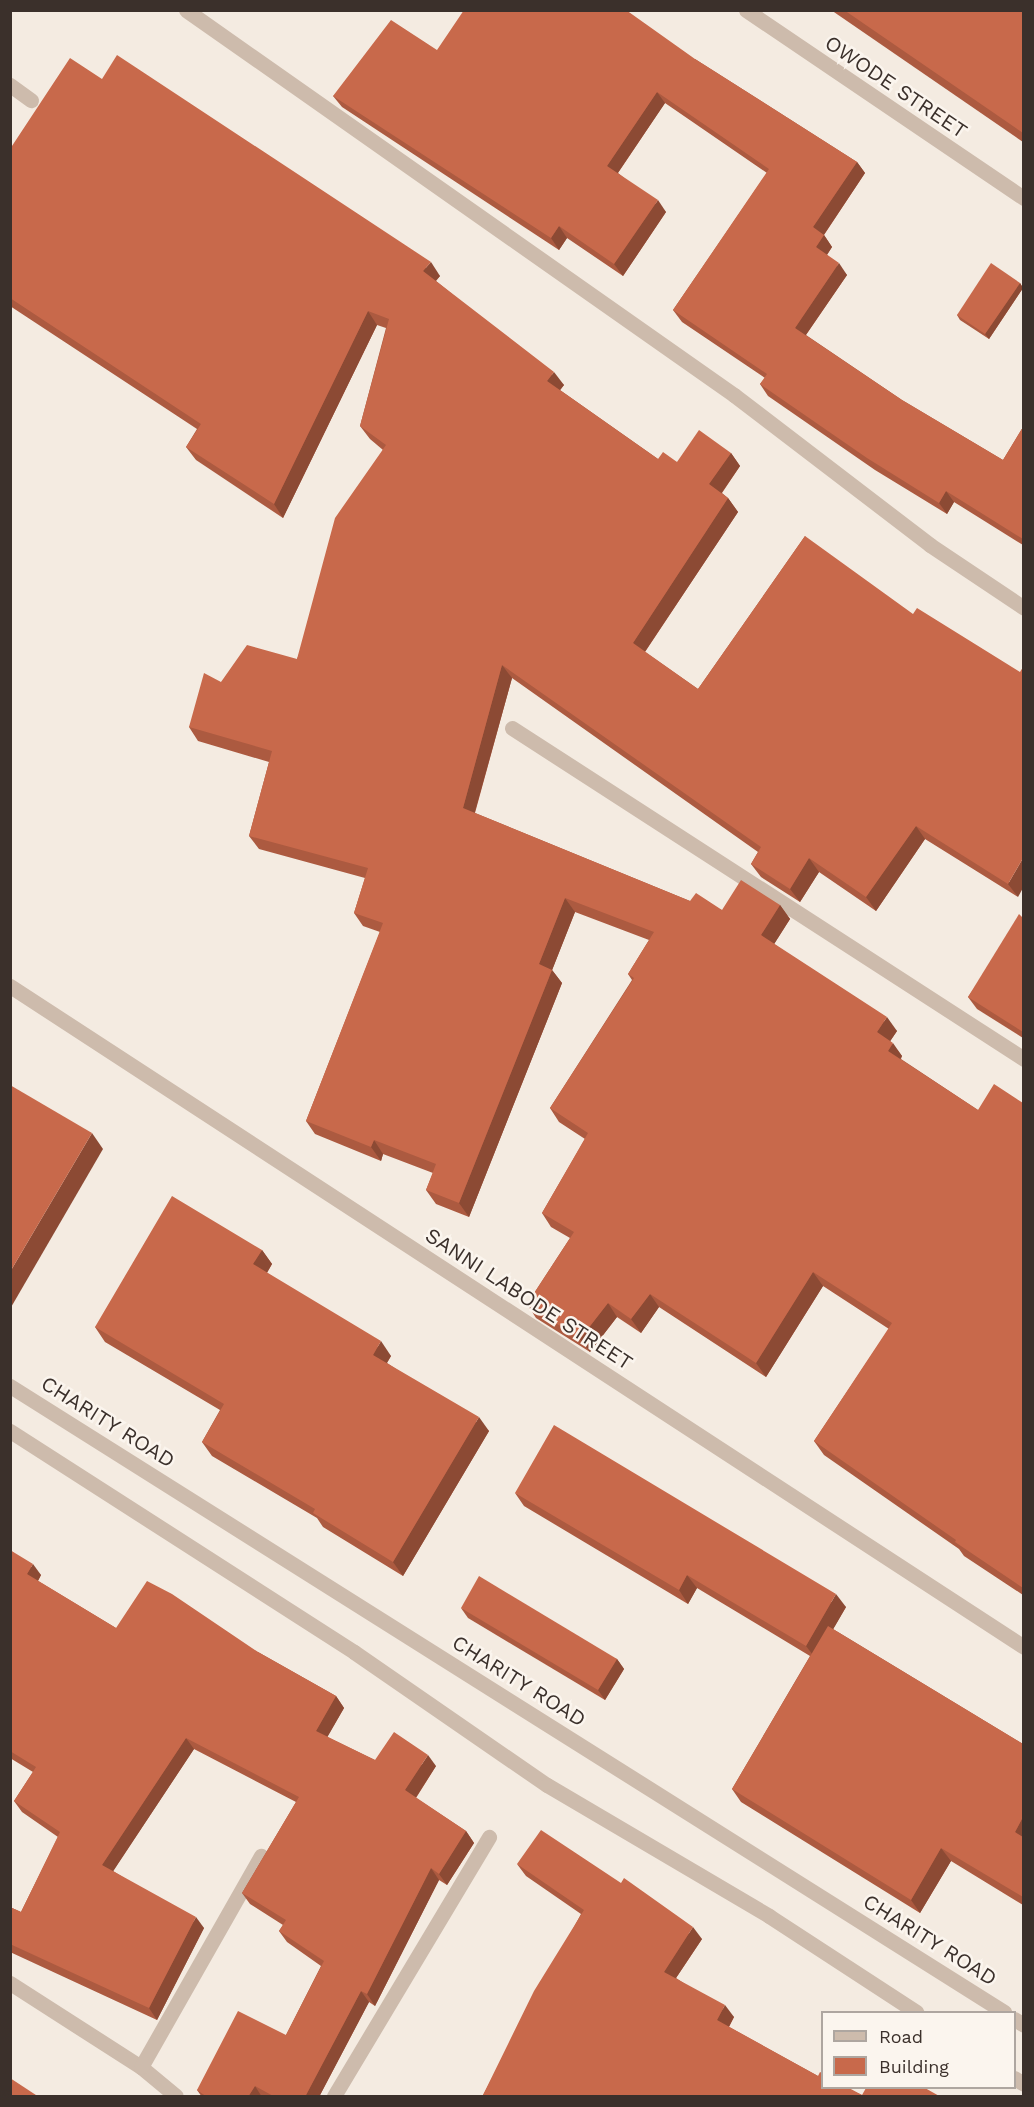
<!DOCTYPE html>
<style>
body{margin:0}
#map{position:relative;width:1034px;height:2107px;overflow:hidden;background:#f4ebe1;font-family:"Work Sans",sans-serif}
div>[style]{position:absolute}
.minor>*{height:15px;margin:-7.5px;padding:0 7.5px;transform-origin:7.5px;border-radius:7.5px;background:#cdbbac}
.wall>*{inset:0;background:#ac5a40}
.shaded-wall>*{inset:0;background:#8c4a34}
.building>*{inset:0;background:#c8694b}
span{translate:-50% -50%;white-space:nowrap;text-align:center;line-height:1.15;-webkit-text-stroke:5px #fbf5ee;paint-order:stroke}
.street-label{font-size:21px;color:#3b302b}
.frame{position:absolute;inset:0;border:12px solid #3b302b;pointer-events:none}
.legend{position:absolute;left:821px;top:2011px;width:195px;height:78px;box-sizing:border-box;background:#fbf5ee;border:2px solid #aea6a0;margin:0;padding:8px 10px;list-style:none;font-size:18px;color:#3b302b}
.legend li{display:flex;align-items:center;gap:12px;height:30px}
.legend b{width:30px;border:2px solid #aea6a0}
</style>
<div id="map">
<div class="minor">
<i style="left:186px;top:10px;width:670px;rotate:35.09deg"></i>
<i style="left:734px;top:395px;width:247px;rotate:37.4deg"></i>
<i style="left:930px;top:545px;width:113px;rotate:33.8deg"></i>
<i style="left:746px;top:10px;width:336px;rotate:34.1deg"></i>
<i style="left:10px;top:85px;width:26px;rotate:36deg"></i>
<i style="left:512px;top:728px;width:610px;rotate:32.88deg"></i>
<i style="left:10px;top:986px;width:1210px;rotate:33.1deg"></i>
<i style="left:10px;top:1386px;width:1175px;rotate:32.2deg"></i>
<i style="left:10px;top:1431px;width:409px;rotate:32.7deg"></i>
<i style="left:354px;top:1652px;width:234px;rotate:34.6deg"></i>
<i style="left:547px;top:1785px;width:258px;rotate:30.5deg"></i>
<i style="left:769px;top:1916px;width:176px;rotate:33.1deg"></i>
<i style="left:10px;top:1983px;width:156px;rotate:32.7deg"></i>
<i style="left:141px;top:2067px;width:45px;rotate:39.6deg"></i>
<i style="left:1014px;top:2019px;width:12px;rotate:31deg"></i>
<i style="left:141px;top:2067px;width:243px;rotate:-60.4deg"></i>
<i style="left:1014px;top:2078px;width:12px;rotate:31deg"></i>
<i style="left:334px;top:2096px;width:302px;rotate:-59.1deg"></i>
</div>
<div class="wall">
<i style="clip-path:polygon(831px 10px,1023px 10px,1023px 142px)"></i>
<i style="clip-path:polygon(437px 50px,695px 59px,857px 162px,865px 173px,824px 235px,832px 247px,827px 255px,847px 275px,806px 335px,902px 400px,1003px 460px,1023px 427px,1023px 545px,954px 502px,947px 514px,875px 470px,768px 396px,760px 384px,765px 378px,682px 322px,673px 310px,767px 173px,665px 103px,618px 173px,666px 212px,623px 276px,567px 238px,559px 250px,342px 107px,333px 96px)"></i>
<i style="clip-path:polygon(102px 79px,440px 276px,436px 281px,564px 385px,560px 390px,658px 459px,677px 462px,731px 453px,740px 466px,722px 493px,728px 498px,738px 512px,645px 652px,698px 689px,805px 536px,1018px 897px,925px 839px,876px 911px,819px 872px,800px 902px,761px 877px,751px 864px,758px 852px,512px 678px,475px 813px,690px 901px,722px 910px,780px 905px,790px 919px,774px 944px,897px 1031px,890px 1041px,902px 1056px,901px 1059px,978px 1110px,1023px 1103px,1023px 1595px,964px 1556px,959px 1549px,824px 1455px,814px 1441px,889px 1329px,823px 1286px,766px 1377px,659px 1307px,641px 1333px,617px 1317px,590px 1352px,536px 1318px,527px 1304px,570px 1238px,551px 1227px,542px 1213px,585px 1139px,559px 1122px,550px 1108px,632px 980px,628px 974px,649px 940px,575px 912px,552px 970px,562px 983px,469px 1217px,436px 1204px,426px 1190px,433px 1173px,383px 1154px,381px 1161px,315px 1134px,306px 1121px,380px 932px,363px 926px,354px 913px,365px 878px,259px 849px,249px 836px,269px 762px,198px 741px,189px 727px,221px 682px,297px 659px,383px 450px,370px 439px,360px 426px,386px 328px,377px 325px,283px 518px,196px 460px,186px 447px,197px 429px,10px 306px,10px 149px)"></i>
<i style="clip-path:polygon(1020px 283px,1023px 288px,989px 339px,960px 320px,957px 315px)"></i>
<i style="clip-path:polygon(1023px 918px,1023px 1038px,977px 1009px,968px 997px)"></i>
<i style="clip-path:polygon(262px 1250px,272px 1264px,267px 1273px,391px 1356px,387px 1363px,489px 1431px,403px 1576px,323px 1527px,317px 1518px,212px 1456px,202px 1442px,220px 1410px,105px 1342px,95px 1327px)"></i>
<i style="clip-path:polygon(515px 1493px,846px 1607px,833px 1629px,1023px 1744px,1023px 1905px,951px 1861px,920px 1913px,741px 1802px,732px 1789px,810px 1656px,697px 1588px,688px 1604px,524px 1506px)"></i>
<i style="clip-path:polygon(10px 1550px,41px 1575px,38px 1581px,116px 1628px,258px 1652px,336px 1696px,344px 1708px,327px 1737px,375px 1760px,436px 1766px,416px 1798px,466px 1831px,474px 1843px,447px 1885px,439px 1880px,375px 2006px,369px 2002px,319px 2097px,202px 2097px,197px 2090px,286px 2035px,321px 1966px,287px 1942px,279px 1931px,283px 1925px,250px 1904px,242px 1893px,296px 1802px,194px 1749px,113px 1871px,204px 1928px,157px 2020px,10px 1952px,10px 1907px,21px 1912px,58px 1837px,22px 1812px,14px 1801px,33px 1772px,10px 1758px)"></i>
<i style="clip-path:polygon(461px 1608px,617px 1659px,624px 1669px,605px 1700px,468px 1618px)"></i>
<i style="clip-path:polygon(517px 1864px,702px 1939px,676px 1978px,734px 2017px,729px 2027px,818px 2076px,862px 2095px,941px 2097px,482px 2097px,581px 1914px,526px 1876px)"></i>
</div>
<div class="shaded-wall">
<i style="clip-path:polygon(657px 92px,665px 103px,615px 177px,607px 166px)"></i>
<i style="clip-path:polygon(857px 162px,865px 173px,821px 239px,813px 227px)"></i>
<i style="clip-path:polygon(658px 200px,666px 212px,623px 276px,614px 264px)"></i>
<i style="clip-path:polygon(559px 226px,567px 238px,559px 250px,551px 238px)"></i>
<i style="clip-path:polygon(824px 235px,832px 247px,824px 259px,816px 247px)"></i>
<i style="clip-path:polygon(431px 262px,440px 276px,432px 285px,423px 271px)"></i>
<i style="clip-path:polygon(839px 263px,847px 275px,803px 339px,795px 328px)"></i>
<i style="clip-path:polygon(1020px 283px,1023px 288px,989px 339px,985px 334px)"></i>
<i style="clip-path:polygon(368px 311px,377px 325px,283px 518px,274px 504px)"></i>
<i style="clip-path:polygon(554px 372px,564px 385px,557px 394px,547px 381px)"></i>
<i style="clip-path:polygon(731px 453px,740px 466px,718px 498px,709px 484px)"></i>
<i style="clip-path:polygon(946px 491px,954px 502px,947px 514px,939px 503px)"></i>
<i style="clip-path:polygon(728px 498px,738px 512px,642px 656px,633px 643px)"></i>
<i style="clip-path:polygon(502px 665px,512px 678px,472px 822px,463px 808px)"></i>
<i style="clip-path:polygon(916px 826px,925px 839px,876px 911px,866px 897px)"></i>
<i style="clip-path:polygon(809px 858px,819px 872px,800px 902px,790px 889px)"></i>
<i style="clip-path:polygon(1023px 858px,1023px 888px,1018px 897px,1008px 884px)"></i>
<i style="clip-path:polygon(565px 898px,575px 912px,549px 978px,539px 964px)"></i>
<i style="clip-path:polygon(780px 905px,790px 919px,771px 949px,761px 935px)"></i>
<i style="clip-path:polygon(552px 970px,562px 983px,469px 1217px,459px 1203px)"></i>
<i style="clip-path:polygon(887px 1017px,897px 1031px,887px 1046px,877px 1032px)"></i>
<i style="clip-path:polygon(893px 1043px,902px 1056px,897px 1064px,888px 1051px)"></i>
<i style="clip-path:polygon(92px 1133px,103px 1149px,10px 1309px,10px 1272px)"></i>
<i style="clip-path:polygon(374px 1140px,383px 1154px,381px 1161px,371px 1147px)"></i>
<i style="clip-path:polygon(262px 1250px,272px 1264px,263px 1279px,253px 1264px)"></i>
<i style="clip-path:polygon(813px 1272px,823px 1286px,766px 1377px,756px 1363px)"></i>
<i style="clip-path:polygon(650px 1294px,659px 1307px,641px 1333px,631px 1319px)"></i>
<i style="clip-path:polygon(608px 1303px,617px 1317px,590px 1352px,580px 1339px)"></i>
<i style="clip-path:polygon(381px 1341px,391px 1356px,383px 1369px,373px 1355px)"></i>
<i style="clip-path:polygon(479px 1417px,489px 1431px,403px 1576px,393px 1562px)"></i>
<i style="clip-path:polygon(33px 1564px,41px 1575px,35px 1586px,27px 1574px)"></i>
<i style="clip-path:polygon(687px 1575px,697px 1588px,688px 1604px,679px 1590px)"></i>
<i style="clip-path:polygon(836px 1594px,846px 1607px,816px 1659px,806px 1646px)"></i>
<i style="clip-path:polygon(617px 1659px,624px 1669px,605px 1700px,598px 1690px)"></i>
<i style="clip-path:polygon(336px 1696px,344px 1708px,324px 1743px,316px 1731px)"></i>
<i style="clip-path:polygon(186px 1738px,194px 1749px,110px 1876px,102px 1865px)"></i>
<i style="clip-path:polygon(428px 1755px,436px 1766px,413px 1802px,405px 1790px)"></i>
<i style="clip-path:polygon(1023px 1817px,1023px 1844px,1015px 1832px)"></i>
<i style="clip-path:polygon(466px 1831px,474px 1843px,447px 1885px,439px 1874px)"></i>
<i style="clip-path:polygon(941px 1848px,951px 1861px,920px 1913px,911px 1900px)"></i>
<i style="clip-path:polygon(431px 1868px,439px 1880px,375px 2006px,367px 1994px)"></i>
<i style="clip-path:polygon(196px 1917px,204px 1928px,157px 2020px,149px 2008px)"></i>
<i style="clip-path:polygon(693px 1927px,702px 1939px,672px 1984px,664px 1972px)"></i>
<i style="clip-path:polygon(361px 1991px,369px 2002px,319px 2097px,305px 2097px)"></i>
<i style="clip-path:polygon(725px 2005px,734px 2017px,726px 2032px,717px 2020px)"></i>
<i style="clip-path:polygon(255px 2086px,262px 2097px,248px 2097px)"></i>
</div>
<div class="building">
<i style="clip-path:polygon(464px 10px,626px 10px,695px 59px,857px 162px,813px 227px,824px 235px,816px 247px,839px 263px,795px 328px,902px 400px,1003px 460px,1023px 427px,1023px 539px,946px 491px,939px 503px,867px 458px,760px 384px,767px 374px,673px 310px,769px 169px,657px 92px,607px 166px,658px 200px,614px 264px,559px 226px,551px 238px,333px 96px,391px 20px,437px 50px)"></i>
<i style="clip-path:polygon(844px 10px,1023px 10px,1023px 133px)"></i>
<i style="clip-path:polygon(117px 55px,431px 262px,423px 271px,554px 372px,547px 381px,658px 459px,663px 452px,677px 462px,699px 430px,731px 453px,709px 484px,728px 498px,633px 643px,698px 689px,805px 536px,913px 614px,917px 608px,1020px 672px,1023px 667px,1023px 858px,1008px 884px,916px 826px,866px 897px,809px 858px,790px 889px,751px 864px,761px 847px,502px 665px,463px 808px,690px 901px,696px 893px,722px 910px,741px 880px,780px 905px,761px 935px,887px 1017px,877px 1032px,893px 1043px,888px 1051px,978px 1110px,994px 1084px,1023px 1103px,1023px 1588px,955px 1542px,956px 1540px,814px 1441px,892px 1323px,813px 1272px,756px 1363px,650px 1294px,631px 1319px,608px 1303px,580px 1339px,527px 1304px,574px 1232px,542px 1213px,588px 1133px,550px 1108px,634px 978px,628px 974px,654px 932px,565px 898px,539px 964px,552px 970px,459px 1203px,426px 1190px,436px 1164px,374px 1140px,371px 1147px,306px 1121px,383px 923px,354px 913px,368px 868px,249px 836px,272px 751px,189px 727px,204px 673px,221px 682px,247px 645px,297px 659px,335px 518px,386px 445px,360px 426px,389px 319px,368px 311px,274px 504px,186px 447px,201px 424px,10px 298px,10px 149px,70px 58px,102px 79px)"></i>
<i style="clip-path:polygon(991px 263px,1020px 283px,985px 334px,957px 315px)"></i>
<i style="clip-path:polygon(1019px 914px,1023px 918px,1023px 1032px,968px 997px)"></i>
<i style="clip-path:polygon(10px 1085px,92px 1133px,10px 1272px)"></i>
<i style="clip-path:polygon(172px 1196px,262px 1250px,253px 1264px,381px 1341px,373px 1355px,479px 1417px,393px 1562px,313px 1513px,315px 1509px,202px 1442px,224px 1404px,95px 1327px)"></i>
<i style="clip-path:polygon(554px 1425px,836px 1594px,806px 1646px,687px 1575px,679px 1590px,515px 1493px)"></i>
<i style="clip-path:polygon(10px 1550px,33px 1564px,27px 1574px,116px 1628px,147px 1581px,172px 1594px,258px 1652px,336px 1696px,316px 1731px,375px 1760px,394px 1732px,428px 1755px,405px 1790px,466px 1831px,439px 1874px,431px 1868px,367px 1994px,361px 1991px,305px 2097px,275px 2097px,255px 2086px,248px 2097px,207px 2097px,197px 2090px,238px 2011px,286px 2035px,324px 1961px,279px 1931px,286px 1920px,242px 1893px,299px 1797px,186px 1738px,102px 1865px,196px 1917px,149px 2008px,10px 1944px,10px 1907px,21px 1912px,60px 1832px,14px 1801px,36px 1767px,10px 1751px)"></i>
<i style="clip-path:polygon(479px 1576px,617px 1659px,598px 1690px,461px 1608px)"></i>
<i style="clip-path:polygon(828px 1626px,1023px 1744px,1023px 1817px,1015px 1832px,1023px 1837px,1023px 1897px,941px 1848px,911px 1900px,732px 1789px)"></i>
<i style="clip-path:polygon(541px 1830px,621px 1883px,624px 1878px,693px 1927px,664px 1972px,725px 2005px,717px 2020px,818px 2076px,820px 2072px,822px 2073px,822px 2088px,849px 2088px,862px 2095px,866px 2088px,925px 2088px,941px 2097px,482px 2097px,534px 1991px,584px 1910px,517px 1864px)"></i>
<i style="clip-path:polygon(10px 2078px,39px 2097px,10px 2097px)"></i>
</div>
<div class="street-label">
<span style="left:896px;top:87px;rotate:34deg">OWODE STREET</span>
<span style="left:529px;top:1299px;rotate:33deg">SANNI LABODE STREET</span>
<span style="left:108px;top:1422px;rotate:32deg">CHARITY ROAD</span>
<span style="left:519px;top:1681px;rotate:32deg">CHARITY ROAD</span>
<span style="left:930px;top:1940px;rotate:32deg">CHARITY ROAD</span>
</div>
<div class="frame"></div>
<ul class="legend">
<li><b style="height:8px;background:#cdbbac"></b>Road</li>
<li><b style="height:16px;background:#c8694b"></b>Building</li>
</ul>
</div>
